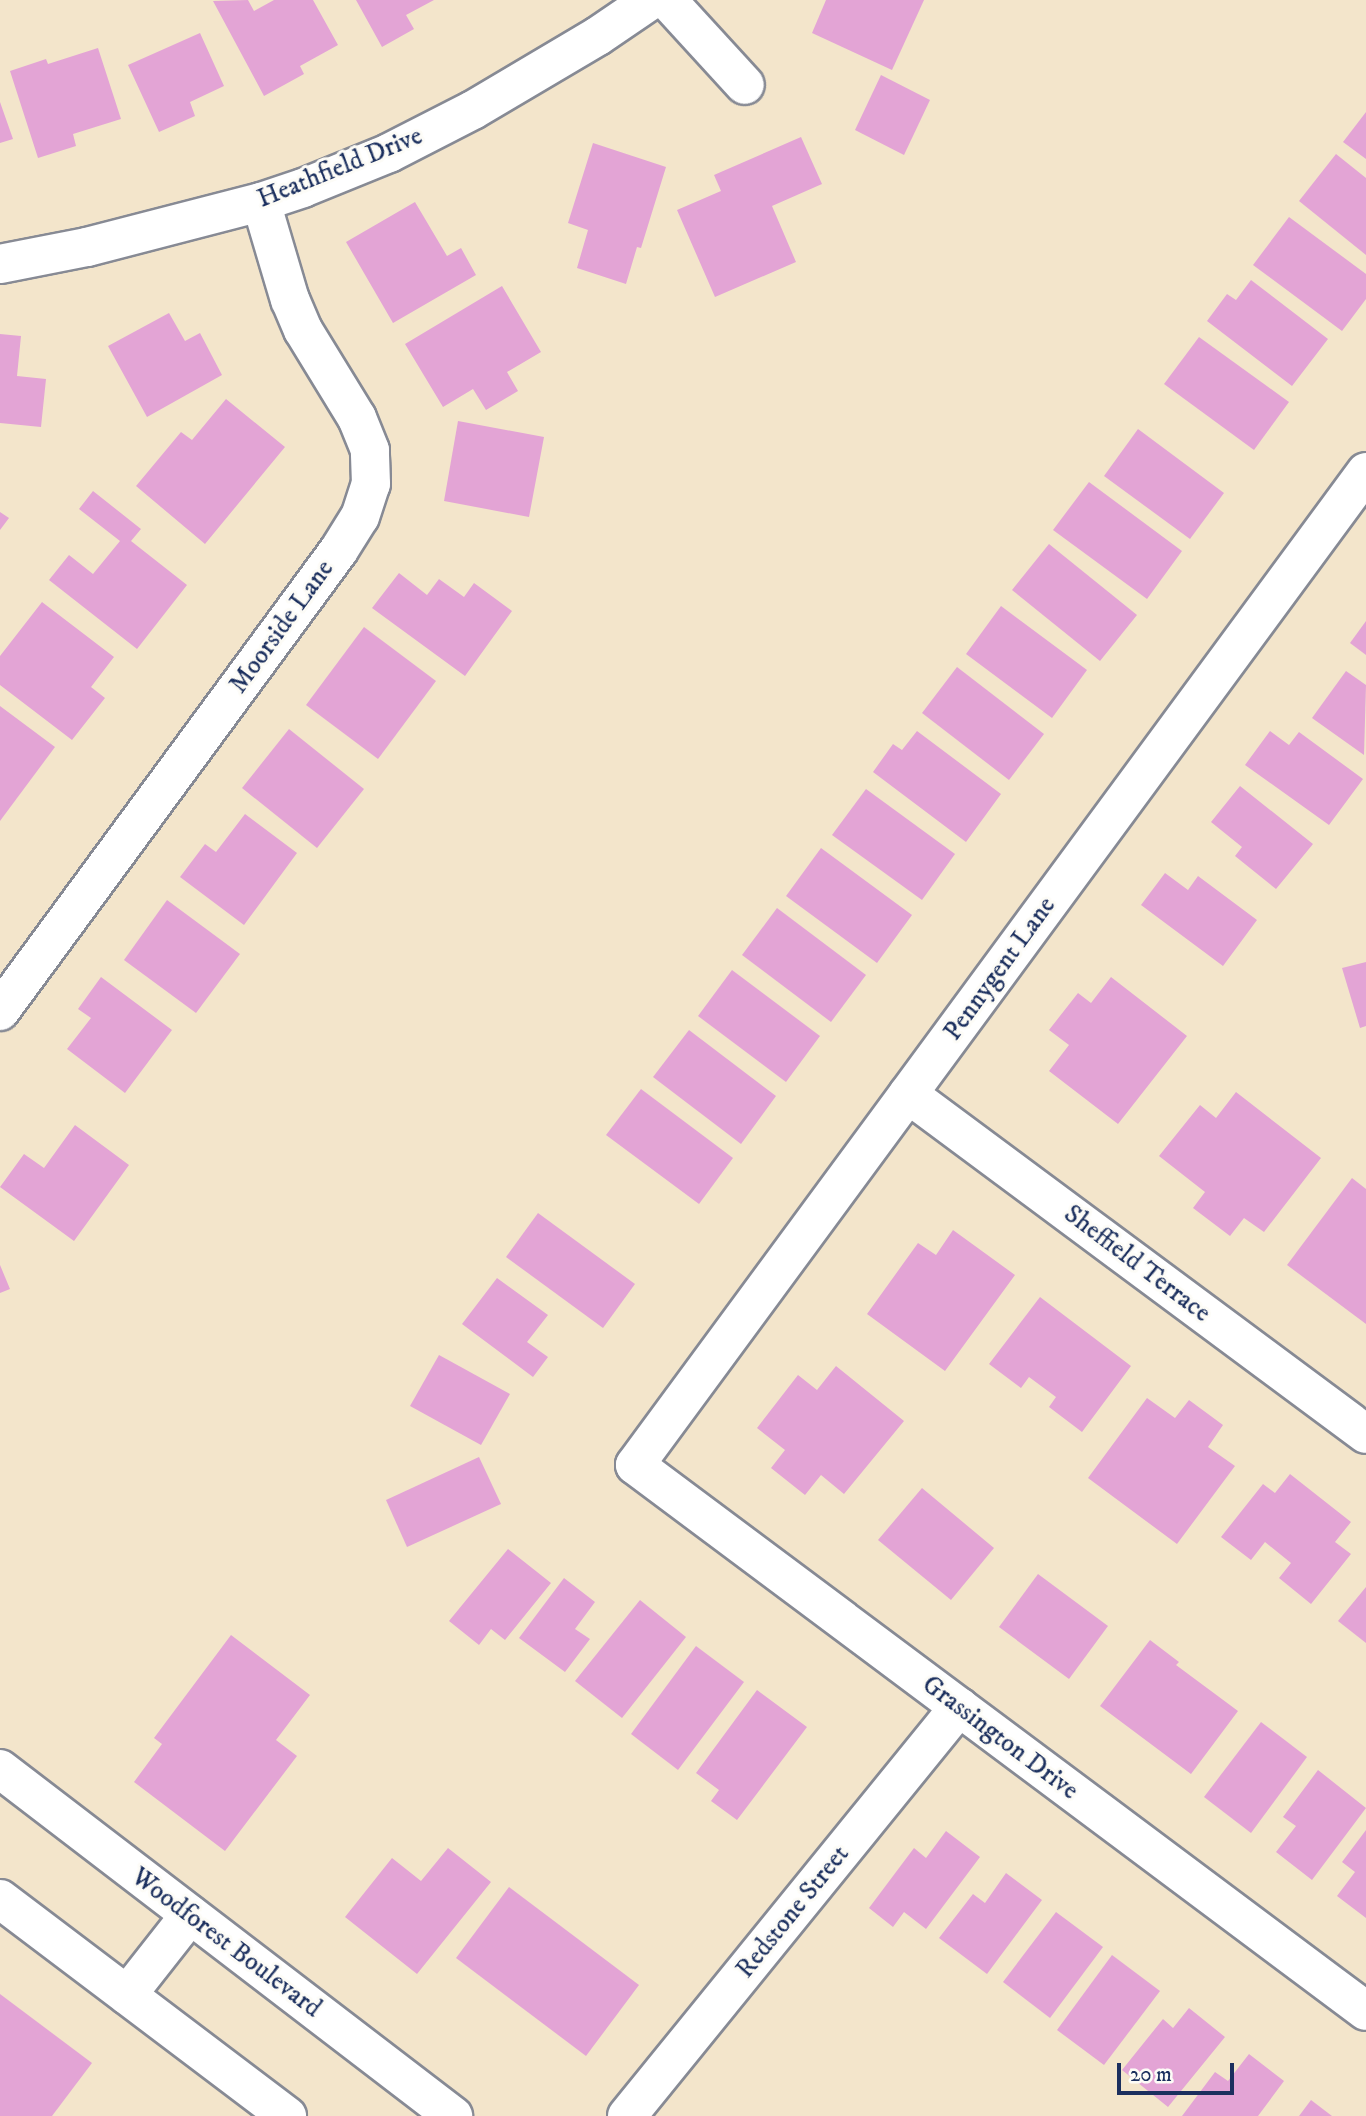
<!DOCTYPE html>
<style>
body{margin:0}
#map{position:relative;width:1366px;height:2116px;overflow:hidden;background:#f3e5cb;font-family:"IM FELL DW Pica",serif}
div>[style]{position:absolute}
.building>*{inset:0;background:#e3a4d5}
.roads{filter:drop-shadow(2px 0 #878a94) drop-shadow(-2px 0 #878a94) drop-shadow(0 2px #878a94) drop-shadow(0 -2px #878a94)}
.minor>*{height:38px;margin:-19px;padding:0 19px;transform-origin:19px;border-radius:19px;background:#fff}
.secondary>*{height:38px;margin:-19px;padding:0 19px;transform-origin:19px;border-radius:19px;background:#fff}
span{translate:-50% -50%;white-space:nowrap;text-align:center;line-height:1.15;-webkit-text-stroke:6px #fdfcf7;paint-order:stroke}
.street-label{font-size:26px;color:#1b2f5e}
.scale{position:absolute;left:1117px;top:2063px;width:117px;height:32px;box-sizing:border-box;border:4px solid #1b2f5e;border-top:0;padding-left:9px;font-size:21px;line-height:24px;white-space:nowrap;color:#1b2f5e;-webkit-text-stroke:5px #fdfcf7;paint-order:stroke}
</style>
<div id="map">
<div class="building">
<i style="clip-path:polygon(248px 0,254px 11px,274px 0,313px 0,338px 45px,300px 66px,304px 74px,264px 96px,213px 1px)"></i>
<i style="clip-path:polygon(356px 0,434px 0,406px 15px,414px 29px,382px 47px)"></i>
<i style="clip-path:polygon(826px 0,924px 0,892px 70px,812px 33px)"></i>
<i style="clip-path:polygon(200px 33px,224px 86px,190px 102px,195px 116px,159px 132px,128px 65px)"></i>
<i style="clip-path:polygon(98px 48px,121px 119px,73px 134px,76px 146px,38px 158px,10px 71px,46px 59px,48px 64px)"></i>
<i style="clip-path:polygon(881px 75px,930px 100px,904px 155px,855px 130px)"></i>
<i style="clip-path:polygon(0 102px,13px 139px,0 143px)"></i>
<i style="clip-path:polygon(1366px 112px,1366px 159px,1343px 142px)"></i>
<i style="clip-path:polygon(801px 137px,822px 184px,772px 206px,796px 262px,715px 297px,677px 210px,721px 191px,714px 175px)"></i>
<i style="clip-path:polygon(593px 143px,666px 167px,641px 248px,637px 247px,626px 284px,577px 268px,588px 230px,568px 223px)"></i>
<i style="clip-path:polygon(1336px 154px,1366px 178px,1366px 255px,1299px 201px)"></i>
<i style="clip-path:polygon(415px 202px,447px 256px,461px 248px,476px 275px,393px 323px,346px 242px)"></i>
<i style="clip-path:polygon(1289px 217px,1366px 274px,1366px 299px,1342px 331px,1253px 265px)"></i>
<i style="clip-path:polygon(1251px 280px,1328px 339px,1292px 386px,1207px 321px,1227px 294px,1236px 300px)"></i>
<i style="clip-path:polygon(502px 286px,541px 352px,507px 372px,518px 391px,486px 410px,473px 389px,443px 407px,405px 344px)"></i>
<i style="clip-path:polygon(169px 313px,185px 341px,200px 333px,222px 375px,147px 417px,108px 346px)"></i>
<i style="clip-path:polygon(0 334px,21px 336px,17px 376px,46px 379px,41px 427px,0 423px)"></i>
<i style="clip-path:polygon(1199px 337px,1289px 402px,1254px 450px,1164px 384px)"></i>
<i style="clip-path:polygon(226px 399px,285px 447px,205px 544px,136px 486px,181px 432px,192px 440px)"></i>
<i style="clip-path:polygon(458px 421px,544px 437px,529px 517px,444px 501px)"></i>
<i style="clip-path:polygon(1138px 429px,1224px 493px,1190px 539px,1104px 476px)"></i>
<i style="clip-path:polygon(1089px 482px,1182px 551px,1147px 599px,1053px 530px)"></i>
<i style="clip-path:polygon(93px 491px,141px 529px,131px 541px,187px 585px,137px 649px,49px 580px,69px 555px,93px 574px,120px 541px,79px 509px)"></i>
<i style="clip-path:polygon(0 512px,9px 518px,0 530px)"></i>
<i style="clip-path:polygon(1049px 544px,1137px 615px,1100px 661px,1012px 590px)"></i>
<i style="clip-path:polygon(399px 573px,427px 595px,439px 579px,464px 597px,474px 583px,512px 611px,465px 676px,372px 608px)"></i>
<i style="clip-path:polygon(42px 602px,114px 657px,91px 687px,105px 698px,72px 740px,0 685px,0 656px)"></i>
<i style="clip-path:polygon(1001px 606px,1087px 670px,1052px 718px,966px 654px)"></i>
<i style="clip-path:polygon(1366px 621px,1366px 655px,1350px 643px)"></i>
<i style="clip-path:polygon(364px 627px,436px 681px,378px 759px,306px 705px)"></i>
<i style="clip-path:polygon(957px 667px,1044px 734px,1009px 780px,922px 713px)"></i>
<i style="clip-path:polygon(1346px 671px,1366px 685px,1364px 755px,1312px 718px)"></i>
<i style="clip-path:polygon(0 706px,55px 747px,0 821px)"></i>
<i style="clip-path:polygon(289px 729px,364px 789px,317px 848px,242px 788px)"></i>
<i style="clip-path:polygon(917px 731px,1001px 794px,966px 842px,873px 772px,893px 744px,902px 750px)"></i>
<i style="clip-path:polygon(1270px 731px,1289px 745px,1299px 732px,1363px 779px,1329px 825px,1245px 765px)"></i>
<i style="clip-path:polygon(1240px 786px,1313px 844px,1276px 889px,1235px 856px,1242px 847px,1211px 822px)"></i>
<i style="clip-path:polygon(866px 789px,955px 854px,922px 900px,832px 835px)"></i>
<i style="clip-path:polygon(245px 814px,297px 853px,244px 925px,180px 877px,205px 844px,216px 852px)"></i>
<i style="clip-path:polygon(821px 848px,912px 915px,877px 963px,786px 896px)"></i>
<i style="clip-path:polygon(1165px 873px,1188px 890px,1198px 876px,1257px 920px,1223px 966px,1141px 905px)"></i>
<i style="clip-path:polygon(167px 900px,240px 954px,196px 1013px,124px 960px)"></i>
<i style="clip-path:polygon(777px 908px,866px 975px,831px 1022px,742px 955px)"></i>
<i style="clip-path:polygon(1366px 962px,1366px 1026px,1360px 1028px,1342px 968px)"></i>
<i style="clip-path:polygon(732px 970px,820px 1036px,786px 1082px,698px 1016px)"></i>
<i style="clip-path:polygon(101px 977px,172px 1030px,125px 1093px,67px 1049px,91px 1018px,78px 1009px)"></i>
<i style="clip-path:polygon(1111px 977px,1187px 1036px,1118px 1124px,1049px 1071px,1069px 1045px,1049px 1030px,1078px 993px,1091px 1003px)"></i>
<i style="clip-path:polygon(689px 1030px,776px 1096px,741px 1144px,653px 1077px)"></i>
<i style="clip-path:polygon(641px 1089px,733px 1158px,699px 1204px,606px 1135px)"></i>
<i style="clip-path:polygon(1236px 1092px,1321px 1158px,1264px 1232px,1244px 1218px,1230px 1236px,1193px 1208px,1205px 1192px,1159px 1156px,1200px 1105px,1216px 1118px)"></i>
<i style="clip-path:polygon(75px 1125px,129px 1165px,74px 1241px,0 1187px,24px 1154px,44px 1168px)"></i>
<i style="clip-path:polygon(1352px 1178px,1366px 1189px,1366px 1324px,1287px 1265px)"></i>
<i style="clip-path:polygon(538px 1213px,635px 1284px,603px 1328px,506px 1257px)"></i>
<i style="clip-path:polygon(953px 1230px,1015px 1275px,945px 1371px,867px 1314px,918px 1243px,936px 1255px)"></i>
<i style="clip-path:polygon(0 1265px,10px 1289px,0 1293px)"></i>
<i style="clip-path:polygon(497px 1278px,548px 1315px,527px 1342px,548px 1357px,533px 1377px,462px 1324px)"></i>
<i style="clip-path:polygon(1040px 1297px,1131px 1366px,1082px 1432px,1049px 1407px,1056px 1397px,1029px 1377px,1021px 1388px,989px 1364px)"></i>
<i style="clip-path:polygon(439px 1355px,510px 1394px,481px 1445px,410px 1406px)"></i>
<i style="clip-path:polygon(836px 1366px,904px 1421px,844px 1494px,821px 1475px,805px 1495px,771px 1468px,785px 1450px,757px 1428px,798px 1375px,817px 1390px)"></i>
<i style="clip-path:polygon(1147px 1398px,1175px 1418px,1189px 1400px,1223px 1425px,1208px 1447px,1235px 1466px,1177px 1544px,1088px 1478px)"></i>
<i style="clip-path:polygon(479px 1457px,501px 1504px,407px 1547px,386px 1500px)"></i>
<i style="clip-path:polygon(1290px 1474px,1351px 1522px,1335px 1542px,1351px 1554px,1311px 1604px,1279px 1578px,1291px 1563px,1265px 1542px,1251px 1560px,1221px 1537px,1263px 1484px,1275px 1493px)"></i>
<i style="clip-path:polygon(922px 1488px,994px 1548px,951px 1600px,878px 1540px)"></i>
<i style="clip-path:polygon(508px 1549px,551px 1583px,505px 1640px,491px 1629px,479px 1645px,449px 1621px)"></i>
<i style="clip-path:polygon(1038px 1574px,1108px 1626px,1069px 1679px,999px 1627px)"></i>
<i style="clip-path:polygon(564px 1578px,595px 1602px,575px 1629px,590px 1639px,565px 1672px,519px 1638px)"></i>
<i style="clip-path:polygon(1366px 1587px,1366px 1643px,1338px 1621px)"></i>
<i style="clip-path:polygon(640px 1600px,686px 1637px,622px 1718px,575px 1681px)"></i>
<i style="clip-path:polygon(231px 1635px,310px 1695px,276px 1740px,297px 1756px,225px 1851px,134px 1782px,162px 1744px,154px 1738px)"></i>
<i style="clip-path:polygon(1150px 1640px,1179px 1662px,1176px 1665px,1238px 1711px,1191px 1774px,1100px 1706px)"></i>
<i style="clip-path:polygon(696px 1646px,744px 1682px,678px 1770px,631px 1734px)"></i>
<i style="clip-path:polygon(757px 1690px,807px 1727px,737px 1820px,711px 1801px,719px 1790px,696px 1773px)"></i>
<i style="clip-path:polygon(1261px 1722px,1307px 1757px,1251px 1833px,1204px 1797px)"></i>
<i style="clip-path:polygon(1318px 1770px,1366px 1808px,1312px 1880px,1276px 1852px,1296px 1826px,1283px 1817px)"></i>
<i style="clip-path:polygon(1366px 1830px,1366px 1918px,1337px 1896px,1355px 1872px,1342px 1862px)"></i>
<i style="clip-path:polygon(946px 1831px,980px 1857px,926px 1929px,904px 1912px,893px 1927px,869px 1908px,914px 1848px,926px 1858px)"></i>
<i style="clip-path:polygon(448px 1848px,491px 1882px,417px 1974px,345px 1917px,392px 1858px,421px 1881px)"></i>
<i style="clip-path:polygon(1006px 1873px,1042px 1900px,987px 1974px,939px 1938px,973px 1894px,985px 1903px)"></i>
<i style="clip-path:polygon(509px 1887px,639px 1985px,586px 2056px,456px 1958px)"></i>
<i style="clip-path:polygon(1056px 1912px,1103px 1947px,1050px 2018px,1003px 1982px)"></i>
<i style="clip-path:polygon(1112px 1955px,1160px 1991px,1104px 2065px,1057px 2030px)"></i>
<i style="clip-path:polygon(0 1994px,92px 2063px,52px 2116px,0 2116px)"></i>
<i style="clip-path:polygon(1189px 2008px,1225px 2037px,1168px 2107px,1122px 2070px,1163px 2019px,1173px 2028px)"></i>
<i style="clip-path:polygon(1249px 2054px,1284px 2081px,1258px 2116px,1182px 2116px,1215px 2072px,1228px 2081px)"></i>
<i style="clip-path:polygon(1311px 2100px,1332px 2116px,1299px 2116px)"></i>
</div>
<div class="roads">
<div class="minor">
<i style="left:667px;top:0;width:115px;rotate:47.5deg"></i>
<i style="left:0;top:264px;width:89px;rotate:-11.1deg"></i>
<i style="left:87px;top:247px;width:180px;rotate:-14.5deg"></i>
<i style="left:261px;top:202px;width:44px;rotate:-18.4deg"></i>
<i style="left:303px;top:188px;width:93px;rotate:-22.1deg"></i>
<i style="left:389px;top:153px;width:94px;rotate:-27.1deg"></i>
<i style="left:473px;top:110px;width:145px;rotate:-30.6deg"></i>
<i style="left:598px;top:36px;width:64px;rotate:-34.2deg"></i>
<i style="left:1366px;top:472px;width:1233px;rotate:126.36deg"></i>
<i style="left:635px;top:1465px;width:912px;rotate:36.76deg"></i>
<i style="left:0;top:1011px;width:572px;rotate:-53.67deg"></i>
<i style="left:339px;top:550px;width:39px;rotate:-58deg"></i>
<i style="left:360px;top:517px;width:35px;rotate:-72deg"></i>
<i style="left:371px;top:484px;width:34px;rotate:-92deg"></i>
<i style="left:370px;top:450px;width:35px;rotate:-112deg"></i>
<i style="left:357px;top:418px;width:103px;rotate:-121.5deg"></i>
<i style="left:303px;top:330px;width:33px;rotate:-113deg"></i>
<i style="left:290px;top:300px;width:102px;rotate:-106.5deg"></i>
<i style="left:908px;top:1094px;width:570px;rotate:36.59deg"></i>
<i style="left:627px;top:2116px;width:527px;rotate:-50.93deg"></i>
</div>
<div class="secondary">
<i style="left:0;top:1769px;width:571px;rotate:37.45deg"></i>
<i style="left:0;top:1899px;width:360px;rotate:37.1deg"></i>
<i style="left:127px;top:1995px;width:102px;rotate:-51.8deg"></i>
</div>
</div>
<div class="street-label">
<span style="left:340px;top:168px;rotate:-22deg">Heathfield Drive</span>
<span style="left:282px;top:627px;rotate:-54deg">Moorside Lane</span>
<span style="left:1000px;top:969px;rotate:-54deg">Pennygent Lane</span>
<span style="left:1137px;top:1264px;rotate:37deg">Sheffield Terrace</span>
<span style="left:1000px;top:1738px;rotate:37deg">Grassington Drive</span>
<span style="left:793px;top:1912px;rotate:-51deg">Redstone Street</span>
<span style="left:226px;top:1943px;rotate:37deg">Woodforest Boulevard</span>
</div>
<div class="scale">20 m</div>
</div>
